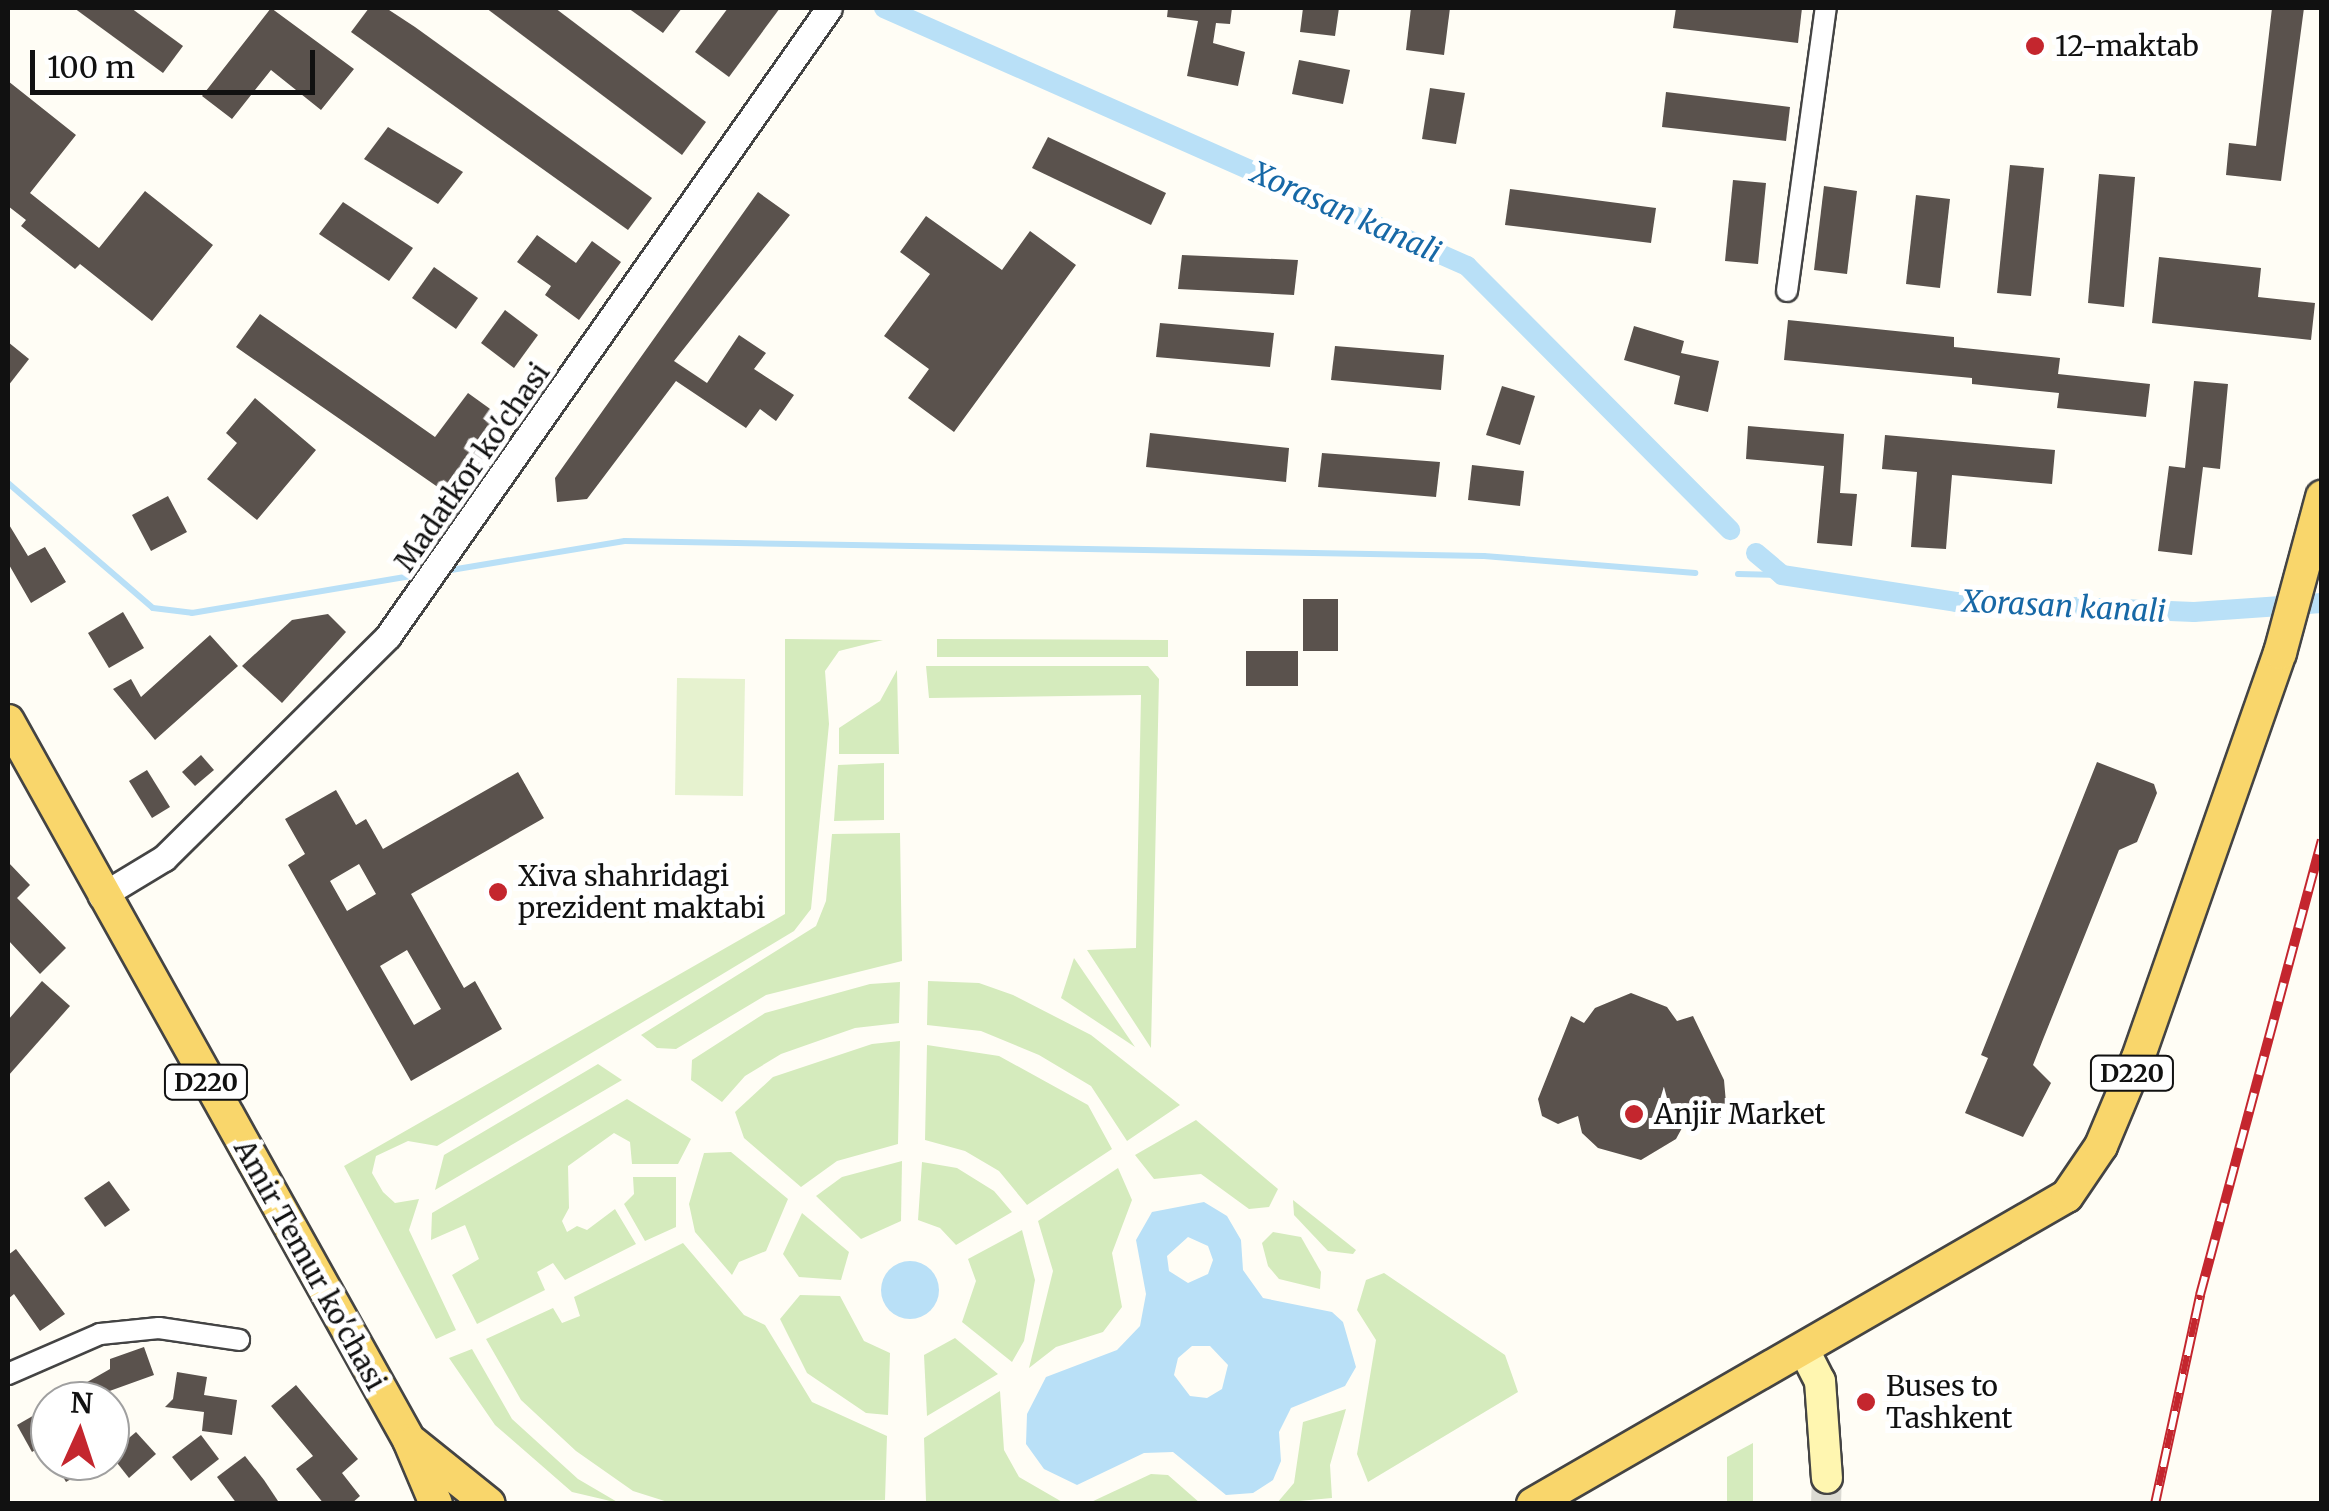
<!DOCTYPE html>
<style>
body{margin:0}
#map{position:relative;width:2329px;height:1511px;overflow:hidden;background:#fffdf5;font-family:Merriweather,serif}
div>[style]{position:absolute}
.green>*{inset:0;background:#d5ebbd}
.pitch>*{inset:0;background:#e6f2cf}
.water>*{inset:0;background:#b9e0f7}
.round{border-radius:50%}
.stream>*{height:6px;margin:-3px;padding:0 3px;transform-origin:3px;border-radius:3px;background:#b9e0f7}
.canal>*{height:20px;margin:-10px;padding:0 10px;transform-origin:10px;border-radius:10px;background:#b9e0f7}
.building>*{inset:0;background:#5a524d}
.secondary-tunnel>*{height:30px;margin-top:-15px;transform-origin:0;background:repeating-linear-gradient(90deg,#dbdad3 0 30px,transparent 0 45px)}
.roads{filter:drop-shadow(2px 0 #444) drop-shadow(-2px 0 #444) drop-shadow(0 2px #444) drop-shadow(0 -2px #444)}
.minor>*{height:20px;margin:-10px;padding:0 10px;transform-origin:10px;border-radius:10px;background:#fff}
.tertiary>*{height:25px;margin:-12.5px;padding:0 12.5px;transform-origin:12.5px;border-radius:12.5px;background:#fff}
.secondary>*{height:30px;margin:-15px;padding:0 15px;transform-origin:15px;border-radius:15px;background:#fff6b0}
.primary>*{height:32px;margin:-16px;padding:0 16px;transform-origin:16px;border-radius:16px;background:#f9d66b}
.rail>*{height:10px;margin-top:-5px;transform-origin:0;background:repeating-linear-gradient(90deg,#fff 0 19px,#c4262e 0 38px);box-sizing:border-box;border-block:2px solid #c4262e}
.dots>*{width:28px;height:28px;translate:-50% -50%;box-sizing:border-box;border:5px solid #fff;border-radius:50%}
span{translate:-50% -50%;white-space:nowrap;text-align:center;line-height:1.15;-webkit-text-stroke:10px #fff;paint-order:stroke}
.shield-label span{padding:2px 8px;background:#fff;border:2px solid;border-radius:8px;-webkit-text-stroke-width:0}
.shield-label{font-size:25px;color:#111;font-weight:700}
.poi-label{font-size:28px;color:#111}
.left{translate:0 -50%;text-align:left}
.street-label{font-size:28px;color:#111}
.water-label{font-size:30px;color:#1768a6;font-style:italic}
.frame{position:absolute;inset:0;border:10px solid #111;pointer-events:none}
.north{position:absolute;left:30px;top:1381px;width:100px;height:100px;box-sizing:border-box;background:#fff;border:2px solid #a0a0a0;border-radius:50%;rotate:3deg;font-size:28px;font-weight:700;line-height:40px;text-align:center;color:#111}
.north::after{content:'';display:block;margin:auto;width:35px;height:45px;background:#c4262e;clip-path:polygon(50% 0,100% 100%,50% 72%,0 100%)}
.scale{position:absolute;left:30px;top:50px;width:285px;height:45px;box-sizing:border-box;border:5px solid #111;border-top:0;padding-left:12px;font-size:30px;line-height:35px;white-space:nowrap;color:#111;-webkit-text-stroke:8px #fff;paint-order:stroke}
</style>
<div id="map">
<div class="green">
<i style="clip-path:polygon(785px 639px,883px 640px,839px 651px,825px 671px,829px 724px,811px 909px,794px 931px,437px 1146px,408px 1141px,376px 1156px,372px 1173px,383px 1192px,395px 1203px,419px 1199px,409px 1230px,456px 1330px,436px 1339px,344px 1166px,785px 914px)"></i>
<i style="clip-path:polygon(937px 639px,1168px 640px,1168px 657px,937px 657px)"></i>
<i style="clip-path:polygon(926px 666px,1148px 666px,1159px 679px,1151px 1048px,1087px 950px,1136px 948px,1141px 695px,929px 698px)"></i>
<i style="clip-path:polygon(897px 670px,899px 754px,839px 754px,839px 728px,880px 701px)"></i>
<i style="clip-path:polygon(884px 763px,884px 820px,834px 821px,838px 765px)"></i>
<i style="clip-path:polygon(900px 833px,902px 961px,766px 995px,676px 1049px,657px 1048px,641px 1035px,816px 926px,826px 901px,832px 834px)"></i>
<i style="clip-path:polygon(1074px 958px,1135px 1047px,1061px 998px)"></i>
<i style="clip-path:polygon(928px 981px,979px 983px,1013px 995px,1091px 1035px,1180px 1105px,1127px 1141px,1091px 1086px,1039px 1055px,981px 1031px,927px 1025px)"></i>
<i style="clip-path:polygon(900px 982px,899px 1023px,855px 1028px,781px 1054px,745px 1076px,722px 1102px,691px 1080px,692px 1060px,765px 1013px,870px 984px)"></i>
<i style="clip-path:polygon(900px 1041px,898px 1144px,837px 1161px,801px 1187px,744px 1138px,735px 1112px,773px 1077px,872px 1044px)"></i>
<i style="clip-path:polygon(927px 1045px,999px 1056px,1088px 1105px,1112px 1149px,1027px 1205px,999px 1171px,965px 1151px,925px 1140px)"></i>
<i style="clip-path:polygon(598px 1064px,622px 1080px,435px 1190px,444px 1155px)"></i>
<i style="clip-path:polygon(627px 1099px,691px 1139px,678px 1164px,632px 1164px,630px 1142px,614px 1133px,568px 1166px,569px 1208px,562px 1221px,567px 1232px,577px 1226px,587px 1230px,615px 1209px,636px 1244px,565px 1280px,553px 1263px,537px 1272px,545px 1290px,477px 1324px,452px 1275px,479px 1259px,465px 1225px,431px 1240px,432px 1213px)"></i>
<i style="clip-path:polygon(1196px 1120px,1278px 1189px,1269px 1207px,1249px 1209px,1201px 1174px,1154px 1179px,1135px 1155px)"></i>
<i style="clip-path:polygon(731px 1152px,788px 1199px,766px 1251px,739px 1262px,732px 1275px,695px 1232px,689px 1204px,704px 1153px)"></i>
<i style="clip-path:polygon(902px 1161px,901px 1221px,861px 1239px,816px 1196px,842px 1177px)"></i>
<i style="clip-path:polygon(922px 1162px,957px 1168px,994px 1191px,1012px 1212px,956px 1245px,940px 1228px,918px 1220px)"></i>
<i style="clip-path:polygon(1118px 1168px,1132px 1200px,1112px 1253px,1122px 1307px,1103px 1332px,1056px 1347px,1029px 1368px,1053px 1271px,1038px 1221px)"></i>
<i style="clip-path:polygon(633px 1177px,676px 1177px,676px 1227px,645px 1241px,624px 1204px,634px 1194px)"></i>
<i style="clip-path:polygon(1293px 1200px,1356px 1250px,1353px 1254px,1328px 1251px,1294px 1215px)"></i>
<i style="clip-path:polygon(802px 1213px,849px 1252px,841px 1280px,799px 1277px,783px 1254px)"></i>
<i style="clip-path:polygon(1022px 1230px,1035px 1280px,1024px 1341px,1012px 1362px,962px 1322px,976px 1281px,968px 1259px)"></i>
<i style="clip-path:polygon(1273px 1232px,1301px 1237px,1321px 1272px,1320px 1289px,1279px 1279px,1268px 1266px,1262px 1243px)"></i>
<i style="clip-path:polygon(683px 1243px,744px 1315px,765px 1325px,812px 1402px,887px 1436px,885px 1500px,671px 1503px,633px 1491px,576px 1451px,521px 1400px,486px 1339px,553px 1308px,562px 1323px,580px 1316px,574px 1297px)"></i>
<i style="clip-path:polygon(1384px 1273px,1505px 1355px,1518px 1392px,1368px 1482px,1357px 1454px,1376px 1340px,1357px 1310px,1366px 1280px)"></i>
<i style="clip-path:polygon(800px 1295px,840px 1296px,864px 1341px,890px 1353px,888px 1415px,866px 1413px,807px 1373px,780px 1319px)"></i>
<i style="clip-path:polygon(955px 1338px,998px 1374px,927px 1416px,924px 1355px)"></i>
<i style="clip-path:polygon(472px 1349px,512px 1419px,578px 1479px,619px 1503px,572px 1492px,495px 1425px,449px 1358px)"></i>
<i style="clip-path:polygon(1000px 1391px,1004px 1450px,1019px 1477px,1064px 1503px,926px 1501px,924px 1438px)"></i>
<i style="clip-path:polygon(1346px 1409px,1330px 1465px,1332px 1498px,1277px 1503px,1294px 1483px,1303px 1422px)"></i>
<i style="clip-path:polygon(1753px 1443px,1753px 1503px,1727px 1503px,1727px 1457px)"></i>
<i style="clip-path:polygon(1151px 1474px,1168px 1475px,1200px 1503px,1089px 1503px)"></i>
</div>
<div class="pitch">
<i style="clip-path:polygon(677px 678px,745px 679px,743px 796px,675px 795px)"></i>
</div>
<div class="water">
<i style="clip-path:polygon(evenodd,1204px 1202px,1227px 1216px,1241px 1240px,1243px 1270px,1263px 1298px,1332px 1312px,1343px 1322px,1356px 1367px,1345px 1386px,1291px 1408px,1279px 1432px,1281px 1461px,1273px 1480px,1253px 1493px,1226px 1495px,1173px 1452px,1144px 1453px,1077px 1485px,1044px 1469px,1026px 1444px,1027px 1414px,1046px 1377px,1117px 1350px,1140px 1326px,1146px 1294px,1136px 1240px,1152px 1212px,1204px 1202px,1188px 1237px,1208px 1246px,1213px 1260px,1208px 1274px,1188px 1283px,1169px 1271px,1167px 1256px,1188px 1237px,1204px 1202px,1192px 1346px,1210px 1346px,1228px 1365px,1222px 1389px,1207px 1398px,1190px 1396px,1174px 1375px,1178px 1358px,1192px 1346px)"></i>
<i class="round" style="left:881px;top:1261px;width:58px;height:58px"></i>
</div>
<div class="stream">
<i style="left:8px;top:483px;width:191px;rotate:40.8deg"></i>
<i style="left:153px;top:608px;width:39px;rotate:7deg"></i>
<i style="left:192px;top:613px;width:234px;rotate:-9.6deg"></i>
<i style="left:445px;top:571px;width:182px;rotate:-9.5deg"></i>
<i style="left:625px;top:541px;width:859px;rotate:1deg"></i>
<i style="left:1484px;top:556px;width:212px;rotate:4.6deg"></i>
<i style="left:1738px;top:574px;width:44px;rotate:1.3deg"></i>
</div>
<div class="canal">
<i style="left:884px;top:8px;width:638px;rotate:23.87deg"></i>
<i style="left:1467px;top:266px;width:373px;rotate:45.1deg"></i>
<i style="left:1756px;top:553px;width:34px;rotate:40deg"></i>
<i style="left:1782px;top:575px;width:176px;rotate:8.8deg"></i>
<i style="left:1956px;top:602px;width:238px;rotate:2.4deg"></i>
<i style="left:2194px;top:612px;width:128px;rotate:-4deg"></i>
</div>
<div class="building">
<i style="clip-path:polygon(74px 8px,131px 8px,183px 46px,163px 73px)"></i>
<i style="clip-path:polygon(271px 8px,354px 69px,321px 110px,271px 70px,232px 119px,202px 96px)"></i>
<i style="clip-path:polygon(369px 8px,386px 8px,415px 27px,652px 198px,628px 230px,351px 32px)"></i>
<i style="clip-path:polygon(486px 8px,555px 8px,706px 122px,682px 155px)"></i>
<i style="clip-path:polygon(628px 8px,682px 8px,663px 33px)"></i>
<i style="clip-path:polygon(728px 8px,780px 8px,729px 77px,695px 52px)"></i>
<i style="clip-path:polygon(1168px 8px,1232px 8px,1230px 24px,1216px 23px,1213px 43px,1245px 52px,1238px 86px,1187px 76px,1198px 21px,1167px 17px)"></i>
<i style="clip-path:polygon(1303px 8px,1339px 8px,1335px 36px,1300px 32px)"></i>
<i style="clip-path:polygon(1411px 8px,1450px 8px,1444px 55px,1406px 50px)"></i>
<i style="clip-path:polygon(1676px 8px,1802px 8px,1798px 43px,1673px 28px)"></i>
<i style="clip-path:polygon(2272px 8px,2304px 8px,2281px 181px,2226px 175px,2229px 143px,2256px 146px)"></i>
<i style="clip-path:polygon(1299px 60px,1350px 70px,1343px 104px,1292px 94px)"></i>
<i style="clip-path:polygon(8px 81px,76px 135px,30px 193px,99px 248px,145px 191px,213px 245px,152px 321px,80px 264px,75px 269px,21px 226px,26px 220px,8px 206px)"></i>
<i style="clip-path:polygon(1430px 88px,1465px 93px,1456px 144px,1422px 139px)"></i>
<i style="clip-path:polygon(1666px 92px,1790px 107px,1786px 141px,1662px 127px)"></i>
<i style="clip-path:polygon(388px 127px,463px 172px,438px 204px,364px 159px)"></i>
<i style="clip-path:polygon(1048px 137px,1166px 193px,1151px 225px,1032px 168px)"></i>
<i style="clip-path:polygon(2010px 165px,2044px 168px,2031px 296px,1997px 293px)"></i>
<i style="clip-path:polygon(2099px 174px,2135px 177px,2124px 307px,2088px 303px)"></i>
<i style="clip-path:polygon(1733px 180px,1766px 183px,1758px 264px,1725px 261px)"></i>
<i style="clip-path:polygon(1824px 186px,1857px 191px,1847px 274px,1814px 270px)"></i>
<i style="clip-path:polygon(1510px 189px,1656px 208px,1651px 243px,1505px 225px)"></i>
<i style="clip-path:polygon(758px 192px,790px 215px,674px 361px,707px 383px,739px 335px,766px 353px,754px 369px,794px 395px,776px 421px,760px 409px,746px 428px,676px 381px,587px 499px,557px 502px,555px 478px)"></i>
<i style="clip-path:polygon(1916px 195px,1950px 199px,1940px 288px,1906px 284px)"></i>
<i style="clip-path:polygon(343px 202px,413px 248px,389px 281px,319px 234px)"></i>
<i style="clip-path:polygon(926px 216px,1002px 270px,1030px 231px,1076px 265px,954px 432px,908px 398px,929px 369px,884px 336px,930px 274px,900px 252px)"></i>
<i style="clip-path:polygon(537px 235px,576px 263px,592px 241px,621px 262px,579px 320px,545px 295px,551px 286px,517px 262px)"></i>
<i style="clip-path:polygon(1182px 255px,1298px 260px,1294px 295px,1178px 289px)"></i>
<i style="clip-path:polygon(2159px 257px,2261px 268px,2258px 297px,2315px 303px,2311px 340px,2152px 323px)"></i>
<i style="clip-path:polygon(434px 267px,478px 298px,456px 329px,412px 298px)"></i>
<i style="clip-path:polygon(505px 310px,538px 335px,514px 368px,481px 343px)"></i>
<i style="clip-path:polygon(260px 314px,435px 437px,468px 393px,511px 424px,455px 499px,236px 347px)"></i>
<i style="clip-path:polygon(1788px 320px,1954px 337px,1954px 347px,2060px 358px,2058px 374px,2150px 384px,2146px 417px,2057px 408px,2059px 393px,1972px 384px,1972px 378px,1784px 360px)"></i>
<i style="clip-path:polygon(1160px 323px,1274px 333px,1270px 367px,1156px 357px)"></i>
<i style="clip-path:polygon(1634px 326px,1684px 341px,1681px 353px,1719px 361px,1708px 412px,1674px 404px,1680px 376px,1624px 360px)"></i>
<i style="clip-path:polygon(8px 342px,29px 359px,8px 386px)"></i>
<i style="clip-path:polygon(1335px 346px,1444px 355px,1441px 390px,1331px 380px)"></i>
<i style="clip-path:polygon(2194px 381px,2228px 384px,2220px 469px,2203px 467px,2192px 555px,2158px 551px,2169px 466px,2185px 468px)"></i>
<i style="clip-path:polygon(1502px 386px,1535px 396px,1520px 445px,1486px 435px)"></i>
<i style="clip-path:polygon(255px 398px,316px 450px,257px 520px,207px 479px,237px 443px,226px 433px)"></i>
<i style="clip-path:polygon(1748px 426px,1844px 434px,1840px 493px,1857px 494px,1852px 546px,1817px 543px,1824px 466px,1746px 459px)"></i>
<i style="clip-path:polygon(1150px 433px,1289px 448px,1286px 482px,1146px 467px)"></i>
<i style="clip-path:polygon(1885px 435px,2055px 450px,2052px 484px,1952px 475px,1946px 549px,1911px 547px,1917px 472px,1882px 469px)"></i>
<i style="clip-path:polygon(1322px 453px,1440px 462px,1436px 497px,1318px 487px)"></i>
<i style="clip-path:polygon(1472px 465px,1524px 471px,1520px 506px,1468px 500px)"></i>
<i style="clip-path:polygon(168px 496px,187px 532px,151px 551px,132px 515px)"></i>
<i style="clip-path:polygon(8px 523px,28px 556px,45px 547px,66px 582px,31px 603px,8px 563px)"></i>
<i style="clip-path:polygon(1303px 599px,1338px 599px,1338px 651px,1303px 651px)"></i>
<i style="clip-path:polygon(123px 612px,144px 648px,109px 668px,88px 633px)"></i>
<i style="clip-path:polygon(328px 614px,346px 632px,282px 703px,242px 666px,292px 620px)"></i>
<i style="clip-path:polygon(210px 635px,238px 666px,155px 740px,113px 689px,131px 679px,141px 697px)"></i>
<i style="clip-path:polygon(1246px 651px,1298px 651px,1298px 686px,1246px 686px)"></i>
<i style="clip-path:polygon(201px 755px,214px 770px,195px 786px,182px 772px)"></i>
<i style="clip-path:polygon(2097px 762px,2154px 784px,2157px 793px,2137px 842px,2119px 850px,2042px 1042px,2033px 1065px,2051px 1083px,2023px 1137px,1965px 1113px,1988px 1058px,1981px 1055px)"></i>
<i style="clip-path:polygon(147px 770px,170px 807px,152px 818px,129px 781px)"></i>
<i style="clip-path:polygon(evenodd,518px 772px,544px 818px,411px 894px,464px 988px,475px 981px,502px 1029px,411px 1081px,288px 865px,305px 854px,285px 819px,336px 790px,356px 825px,366px 819px,383px 849px,518px 772px,359px 864px,376px 894px,347px 911px,330px 881px,359px 864px,518px 772px,407px 950px,441px 1009px,414px 1025px,380px 966px,407px 950px)"></i>
<i style="clip-path:polygon(8px 862px,30px 885px,17px 898px,66px 948px,40px 974px,8px 940px)"></i>
<i style="clip-path:polygon(42px 981px,70px 1006px,8px 1076px,8px 1020px)"></i>
<i style="clip-path:polygon(1631px 993px,1667px 1007px,1677px 1021px,1693px 1016px,1724px 1080px,1726px 1103px,1721px 1118px,1709px 1123px,1688px 1117px,1676px 1139px,1641px 1160px,1598px 1148px,1582px 1133px,1578px 1116px,1558px 1124px,1542px 1116px,1538px 1099px,1571px 1016px,1584px 1023px,1595px 1008px)"></i>
<i style="clip-path:polygon(109px 1181px,130px 1210px,105px 1227px,84px 1198px)"></i>
<i style="clip-path:polygon(16px 1249px,65px 1314px,40px 1331px,14px 1294px,8px 1299px,8px 1255px)"></i>
<i style="clip-path:polygon(144px 1347px,154px 1375px,104px 1393px,109px 1401px,54px 1401px,110px 1369px,110px 1359px)"></i>
<i style="clip-path:polygon(177px 1372px,207px 1377px,204px 1395px,237px 1400px,232px 1435px,202px 1431px,204px 1412px,165px 1407px,173px 1399px)"></i>
<i style="clip-path:polygon(296px 1385px,358px 1459px,342px 1473px,360px 1496px,351px 1504px,324px 1504px,296px 1469px,313px 1456px,271px 1406px)"></i>
<i style="clip-path:polygon(50px 1406px,50px 1441px,32px 1452px,17px 1425px)"></i>
<i style="clip-path:polygon(136px 1432px,156px 1454px,129px 1478px,110px 1454px)"></i>
<i style="clip-path:polygon(201px 1435px,219px 1459px,191px 1481px,172px 1457px)"></i>
<i style="clip-path:polygon(245px 1456px,264px 1480px,280px 1504px,237px 1504px,217px 1477px)"></i>
<i style="clip-path:polygon(54px 1461px,102px 1461px,66px 1482px)"></i>
</div>
<div class="secondary-tunnel">
<i style="left:1826px;top:1504px;width:26px;rotate:-88deg"></i>
</div>
<div class="roads">
<div class="minor">
<i style="left:1787px;top:291px;width:286px;rotate:-82.2deg"></i>
<i style="left:8px;top:1374px;width:100px;rotate:-23.5deg"></i>
<i style="left:100px;top:1334px;width:59px;rotate:-5.8deg"></i>
<i style="left:159px;top:1328px;width:81px;rotate:8.5deg"></i>
</div>
<div class="tertiary">
<i style="left:101px;top:896px;width:74px;rotate:-31.1deg"></i>
<i style="left:164px;top:858px;width:315px;rotate:-44.7deg"></i>
<i style="left:388px;top:636px;width:767px;rotate:-54.92deg"></i>
</div>
<div class="secondary">
<i style="left:1803px;top:1348px;width:37px;rotate:63deg"></i>
<i style="left:1820px;top:1381px;width:97px;rotate:85.9deg"></i>
</div>
<div class="primary">
<i style="left:8px;top:721px;width:823px;rotate:60.85deg"></i>
<i style="left:409px;top:1440px;width:69px;rotate:67.1deg"></i>
<i style="left:413px;top:1443px;width:97px;rotate:38.8deg"></i>
<i style="left:1533px;top:1504px;width:616px;rotate:-29.98deg"></i>
<i style="left:2067px;top:1196px;width:60px;rotate:-55.8deg"></i>
<i style="left:2101px;top:1146px;width:95px;rotate:-67.2deg"></i>
<i style="left:2138px;top:1058px;width:429px;rotate:-70.7deg"></i>
<i style="left:2280px;top:653px;width:162px;rotate:-74.9deg"></i>
</div>
</div>
<div class="rail">
<i style="left:2155px;top:1504px;width:214px;rotate:-77.8deg"></i>
<i style="left:2200px;top:1295px;width:471px;rotate:-75deg"></i>
</div>
<div class="dots">
<i style="left:2035px;top:46px;background:#c4262e"></i>
<i style="left:498px;top:892px;background:#c4262e"></i>
<i style="left:1634px;top:1114px;background:#c4262e"></i>
<i style="left:1866px;top:1402px;background:#c4262e"></i>
</div>
<div class="shield-label">
<span style="left:2132px;top:1073px">D220</span>
<span style="left:206px;top:1082px">D220</span>
</div>
<div class="poi-label">
<span class="left" style="left:2055px;top:46px">12-maktab</span>
<span class="left" style="left:518px;top:892px">Xiva shahridagi<br>prezident maktabi</span>
<span class="left" style="left:1654px;top:1114px">Anjir Market</span>
<span class="left" style="left:1886px;top:1402px">Buses to<br>Tashkent</span>
</div>
<div class="street-label">
<span style="left:472px;top:467px;rotate:-55deg">Madatkor ko'chasi</span>
<span style="left:310px;top:1265px;rotate:61deg">Amir Temur ko'chasi</span>
</div>
<div class="water-label">
<span style="left:1346px;top:212px;rotate:24deg">Xorasan kanali</span>
<span style="left:2064px;top:606px;rotate:3deg">Xorasan kanali</span>
</div>
<div class="frame"></div>
<div class="north">N</div>
<div class="scale">100 m</div>
</div>
